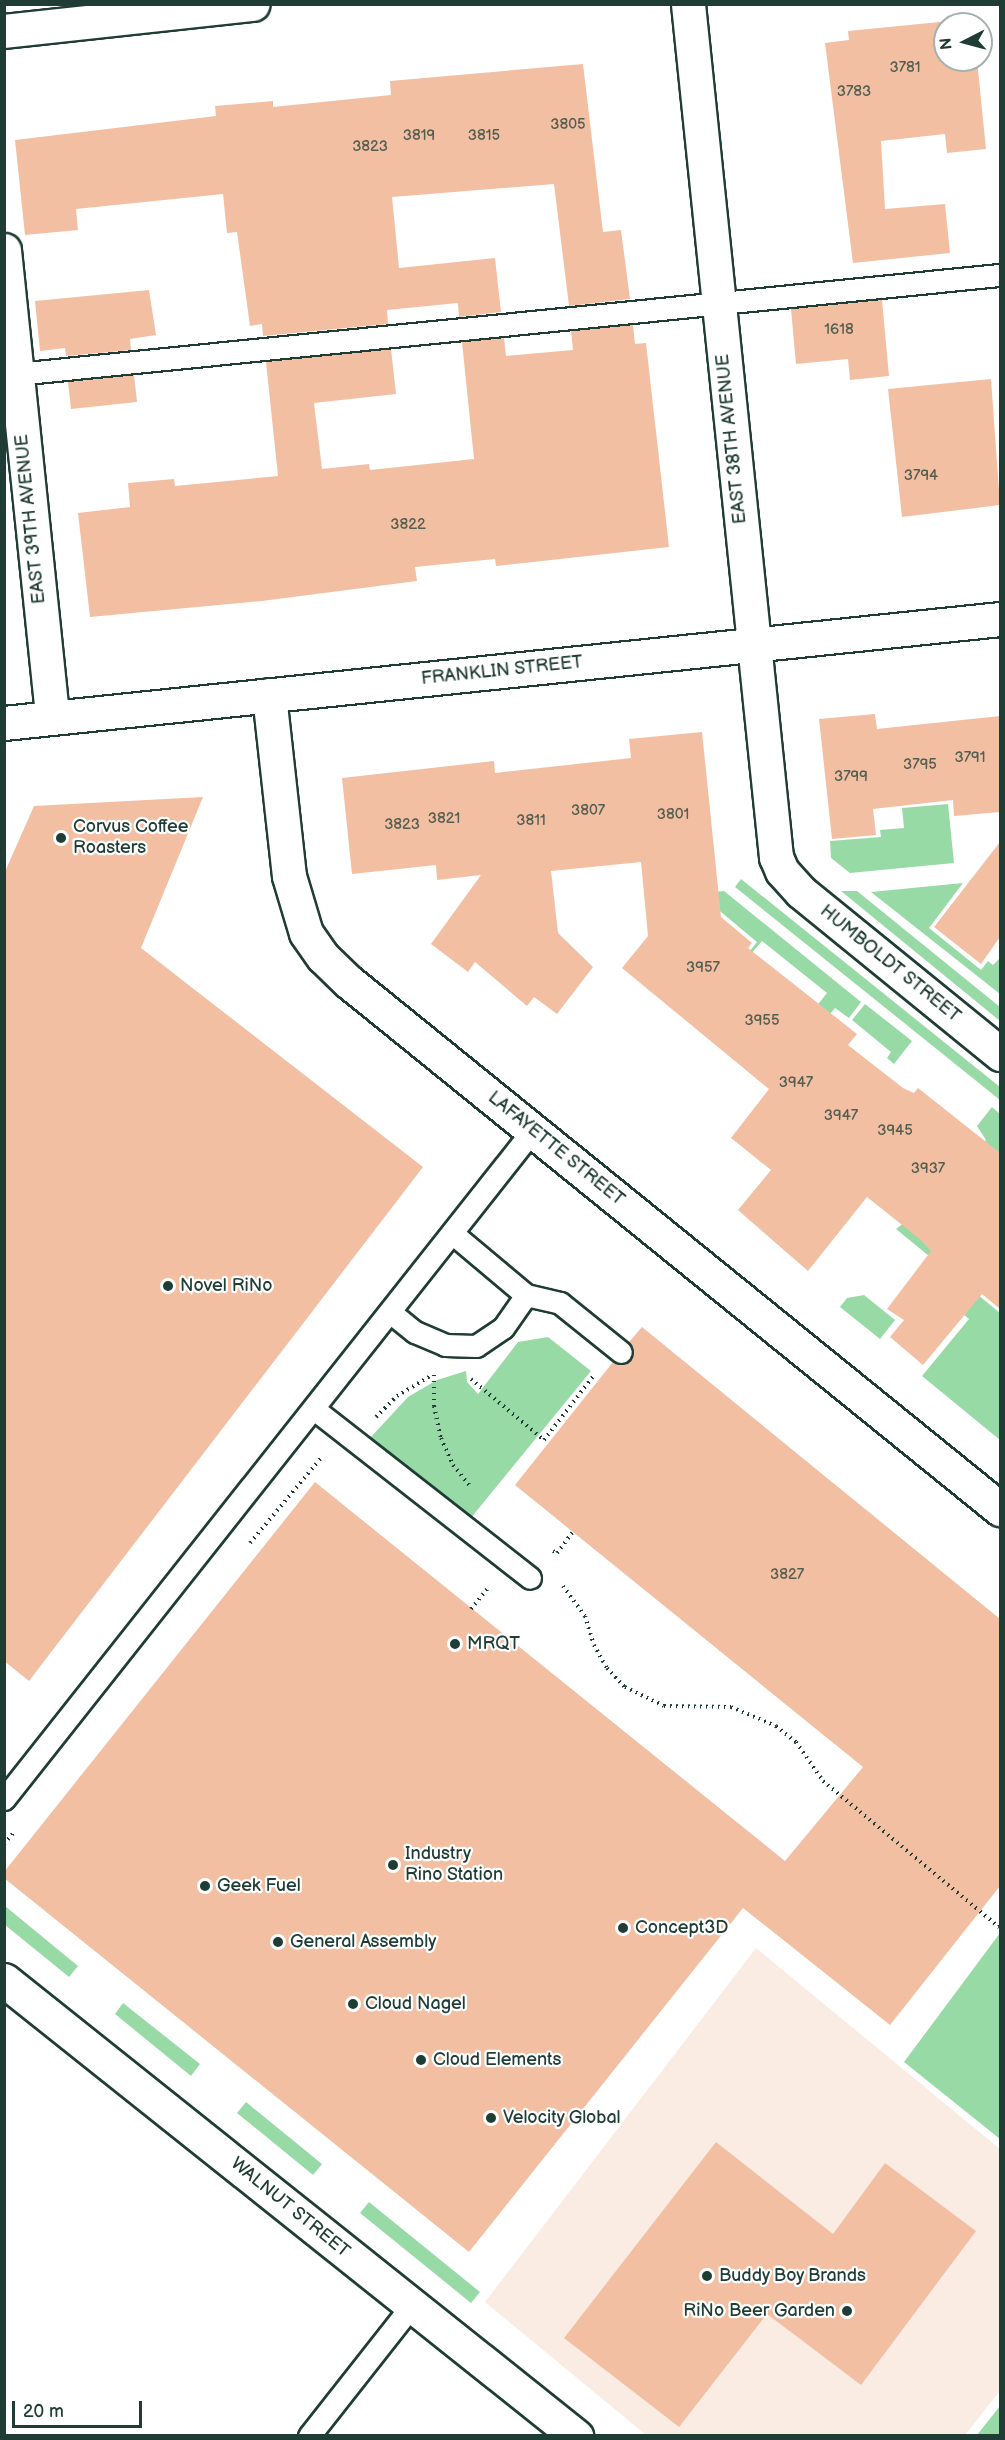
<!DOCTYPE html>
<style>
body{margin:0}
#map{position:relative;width:1005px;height:2440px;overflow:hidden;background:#fff;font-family:"Balsamiq Sans",sans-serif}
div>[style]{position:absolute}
.built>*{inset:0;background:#fbece3}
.green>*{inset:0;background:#97daa6}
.building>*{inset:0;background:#f2bfa3}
.path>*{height:4px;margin-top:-2px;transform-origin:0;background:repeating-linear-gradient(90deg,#1f3d34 0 1.5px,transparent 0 6px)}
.roads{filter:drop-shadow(2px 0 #1f3d34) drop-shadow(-2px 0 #1f3d34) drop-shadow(0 2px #1f3d34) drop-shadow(0 -2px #1f3d34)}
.lane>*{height:21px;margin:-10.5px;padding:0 10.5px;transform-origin:10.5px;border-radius:10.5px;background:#fff}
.street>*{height:33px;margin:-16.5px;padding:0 16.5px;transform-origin:16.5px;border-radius:16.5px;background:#fff}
.secondary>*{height:33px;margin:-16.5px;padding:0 16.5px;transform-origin:16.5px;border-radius:16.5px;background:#fff}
.dots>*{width:16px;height:16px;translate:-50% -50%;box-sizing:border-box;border:3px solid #fff;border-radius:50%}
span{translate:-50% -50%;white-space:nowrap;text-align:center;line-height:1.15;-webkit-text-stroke:4.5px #fff;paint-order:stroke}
.number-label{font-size:15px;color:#545e50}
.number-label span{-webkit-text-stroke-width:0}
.street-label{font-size:18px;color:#1f3d34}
.poi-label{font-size:18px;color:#1f3d34}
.left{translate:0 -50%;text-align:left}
.right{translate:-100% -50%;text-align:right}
.frame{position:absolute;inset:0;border:6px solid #1f3d34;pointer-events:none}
.north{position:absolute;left:933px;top:12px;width:60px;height:60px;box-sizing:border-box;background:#fff;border:2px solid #a5b1ae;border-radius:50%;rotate:264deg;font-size:16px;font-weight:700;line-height:24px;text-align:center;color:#1f3d34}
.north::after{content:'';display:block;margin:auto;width:21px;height:27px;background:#1f3d34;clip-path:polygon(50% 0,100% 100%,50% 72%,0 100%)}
.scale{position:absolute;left:12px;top:2401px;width:130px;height:27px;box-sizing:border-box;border:3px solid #1f3d34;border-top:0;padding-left:8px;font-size:18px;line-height:21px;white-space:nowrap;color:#1f3d34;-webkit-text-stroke:4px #fff;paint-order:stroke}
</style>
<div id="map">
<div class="built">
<i style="clip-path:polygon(756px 1948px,1000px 2149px,1000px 2391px,965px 2435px,646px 2435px,485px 2302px)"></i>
</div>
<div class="green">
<i style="clip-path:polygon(948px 804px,954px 863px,850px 873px,831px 858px,830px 841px,881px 837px,880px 830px,904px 828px,902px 808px)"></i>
<i style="clip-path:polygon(741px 879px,1000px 1087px,1000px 1100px,735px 887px)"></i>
<i style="clip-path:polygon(963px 883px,929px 928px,981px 970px,988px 961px,993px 965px,1000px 958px,1000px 994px,871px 892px)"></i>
<i style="clip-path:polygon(724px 891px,861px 1002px,849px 1018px,835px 1008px,795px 1058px,783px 1048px,827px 993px,762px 941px,699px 1015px,757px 942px,715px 907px,670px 897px)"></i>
<i style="clip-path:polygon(841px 891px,857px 891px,1000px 1007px,1000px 1021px)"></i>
<i style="clip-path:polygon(865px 1004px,912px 1041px,894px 1064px,887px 1058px,891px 1052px,852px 1020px)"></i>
<i style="clip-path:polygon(992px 1107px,1000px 1114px,1000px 1195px,940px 1265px,896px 1229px,946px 1190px,986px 1140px,977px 1126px)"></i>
<i style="clip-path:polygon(927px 1284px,966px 1285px,1000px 1313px,1000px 1440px,922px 1376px,969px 1319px)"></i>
<i style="clip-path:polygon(864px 1295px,895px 1320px,880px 1339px,840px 1307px,847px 1298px)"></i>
<i style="clip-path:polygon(548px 1337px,591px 1371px,470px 1519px,371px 1437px,408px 1397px,437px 1380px,466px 1371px,467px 1382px,478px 1394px,518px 1342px)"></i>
<i style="clip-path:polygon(5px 1906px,78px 1966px,69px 1977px,5px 1925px)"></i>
<i style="clip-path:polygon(1000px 1933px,1000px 2139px,904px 2062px)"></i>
<i style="clip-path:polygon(123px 2003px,200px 2064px,191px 2076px,115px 2014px)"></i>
<i style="clip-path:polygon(246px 2102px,322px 2164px,313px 2175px,237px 2113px)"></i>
<i style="clip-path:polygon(369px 2202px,480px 2292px,471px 2303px,360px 2213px)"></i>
<i style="clip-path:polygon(1000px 2406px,1000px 2435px,977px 2435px)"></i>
</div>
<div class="building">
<i style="clip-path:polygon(950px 21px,951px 24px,945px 24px,945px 60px,977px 60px,986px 149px,947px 153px,945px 134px,881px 141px,885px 209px,945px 204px,950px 253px,853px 263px,825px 43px,849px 40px,848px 31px)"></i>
<i style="clip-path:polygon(583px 64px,603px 232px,621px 230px,630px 299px,569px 306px,554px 184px,392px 197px,399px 268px,495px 258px,501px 312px,459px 317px,458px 303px,387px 310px,388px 324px,263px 336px,262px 324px,250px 326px,237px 232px,227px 233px,223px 194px,76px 209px,78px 230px,25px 235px,15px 140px,216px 116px,215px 106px,273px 101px,273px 107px,391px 95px,390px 81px)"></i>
<i style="clip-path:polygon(149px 290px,156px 335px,130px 339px,131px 350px,66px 356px,65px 348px,40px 351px,35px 301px)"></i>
<i style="clip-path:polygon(882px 300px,889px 376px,850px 380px,848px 359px,796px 364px,791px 309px)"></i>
<i style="clip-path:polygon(633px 325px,635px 344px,646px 343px,669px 547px,496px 566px,495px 559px,415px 567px,417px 581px,262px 601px,90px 617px,78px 513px,130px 507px,128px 483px,174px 479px,175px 486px,278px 476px,266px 362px,391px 349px,396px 394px,314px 403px,322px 469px,369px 464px,370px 470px,474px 459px,462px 342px,504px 338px,506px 356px,573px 350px,571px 331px)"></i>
<i style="clip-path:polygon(134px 375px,137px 402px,71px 409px,68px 382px)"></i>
<i style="clip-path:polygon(991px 379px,1000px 505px,902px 517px,888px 389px)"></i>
<i style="clip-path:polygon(875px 714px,877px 729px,1000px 716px,1000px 812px,954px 816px,953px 800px,873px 809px,876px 835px,832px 839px,819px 719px)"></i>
<i style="clip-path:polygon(702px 732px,721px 917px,752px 943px,748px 948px,857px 1034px,848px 1045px,903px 1088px,914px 1093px,918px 1088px,1000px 1153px,1000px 1309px,982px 1294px,923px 1365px,890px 1337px,904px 1320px,887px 1309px,931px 1251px,921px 1240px,867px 1197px,808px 1271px,738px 1210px,771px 1170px,731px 1138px,769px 1089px,622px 968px,648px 936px,641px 862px,551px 871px,558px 933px,593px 967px,557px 1014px,534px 997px,527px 1006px,475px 962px,468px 972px,431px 944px,481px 875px,437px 880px,436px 865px,352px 874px,342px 778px,494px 761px,495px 773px,631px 758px,629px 739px)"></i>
<i style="clip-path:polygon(203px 797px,141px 948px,423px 1167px,29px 1681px,4px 1661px,4px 874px,34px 806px)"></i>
<i style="clip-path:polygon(1000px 842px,1000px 937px,981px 964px,934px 927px)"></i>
<i style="clip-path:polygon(642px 1327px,1000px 1619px,1000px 1886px,890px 2025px,743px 1908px,469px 2252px,4px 1878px,4px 1872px,315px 1482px,785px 1861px,863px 1767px,515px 1485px,613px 1362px,620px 1365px,631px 1360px,634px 1353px,629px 1342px)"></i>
<i style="clip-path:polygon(716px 2142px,833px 2234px,885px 2163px,976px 2231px,861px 2385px,767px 2314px,679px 2427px,564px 2338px)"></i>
</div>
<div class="path">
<i style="left:434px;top:1375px;width:31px;rotate:90deg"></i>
<i style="left:434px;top:1406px;width:33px;rotate:78deg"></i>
<i style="left:441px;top:1438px;width:30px;rotate:66deg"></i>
<i style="left:453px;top:1465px;width:26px;rotate:51deg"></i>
<i style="left:471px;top:1379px;width:95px;rotate:39.9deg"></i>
<i style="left:544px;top:1440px;width:83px;rotate:-52.3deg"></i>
<i style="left:376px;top:1417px;width:30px;rotate:-45deg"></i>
<i style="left:397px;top:1396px;width:41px;rotate:-31deg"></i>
<i style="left:250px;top:1543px;width:112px;rotate:-50.1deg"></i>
<i style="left:553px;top:1551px;width:4px;rotate:27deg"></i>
<i style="left:557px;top:1553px;width:26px;rotate:-53deg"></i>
<i style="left:563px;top:1586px;width:37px;rotate:54deg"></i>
<i style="left:585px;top:1616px;width:30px;rotate:73deg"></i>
<i style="left:594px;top:1645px;width:26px;rotate:61deg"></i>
<i style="left:607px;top:1668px;width:26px;rotate:47deg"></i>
<i style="left:625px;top:1687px;width:43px;rotate:26deg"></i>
<i style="left:664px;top:1706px;width:67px;rotate:0.9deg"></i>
<i style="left:731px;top:1707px;width:49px;rotate:22.9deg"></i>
<i style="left:776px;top:1726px;width:26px;rotate:39deg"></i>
<i style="left:796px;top:1742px;width:47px;rotate:55.3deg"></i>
<i style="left:823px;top:1781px;width:229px;rotate:39.7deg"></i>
<i style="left:999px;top:1927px;width:2px;rotate:-63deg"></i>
<i style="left:471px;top:1609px;width:27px;rotate:-51deg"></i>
<i style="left:4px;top:1844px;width:17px;rotate:-50deg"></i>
</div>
<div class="roads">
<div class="lane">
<i style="left:16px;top:374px;width:989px;rotate:-5.75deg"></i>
<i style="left:452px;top:1233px;width:97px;rotate:40deg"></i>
<i style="left:526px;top:1295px;width:35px;rotate:13deg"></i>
<i style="left:560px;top:1303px;width:78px;rotate:38.8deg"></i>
<i style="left:390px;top:1312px;width:32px;rotate:39deg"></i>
<i style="left:415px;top:1332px;width:33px;rotate:23deg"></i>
<i style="left:445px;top:1345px;width:31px;rotate:2deg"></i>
<i style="left:476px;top:1346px;width:32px;rotate:-34deg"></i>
<i style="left:503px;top:1328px;width:40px;rotate:-55.1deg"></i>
<i style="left:314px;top:1409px;width:274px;rotate:38deg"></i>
<i style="left:4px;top:1799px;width:853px;rotate:-51.67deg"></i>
<i style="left:309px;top:2436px;width:167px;rotate:-51.8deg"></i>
</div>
<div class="street">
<i style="left:688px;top:4px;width:858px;rotate:84.11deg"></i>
<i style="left:776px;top:857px;width:15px;rotate:67deg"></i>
<i style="left:782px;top:871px;width:28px;rotate:48deg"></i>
<i style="left:801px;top:892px;width:257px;rotate:39.1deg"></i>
<i style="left:4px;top:31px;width:250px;rotate:-6.2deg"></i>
<i style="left:4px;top:250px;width:469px;rotate:84.1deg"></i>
<i style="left:269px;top:695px;width:182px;rotate:83.7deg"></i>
<i style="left:289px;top:876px;width:59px;rotate:73.4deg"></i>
<i style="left:306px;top:933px;width:29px;rotate:55deg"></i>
<i style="left:323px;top:957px;width:36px;rotate:44deg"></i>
<i style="left:349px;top:982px;width:838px;rotate:38.99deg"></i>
</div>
<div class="secondary">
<i style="left:4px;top:723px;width:1001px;rotate:-5.96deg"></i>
<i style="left:4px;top:1980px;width:732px;rotate:38.56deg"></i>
</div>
</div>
<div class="dots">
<i style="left:61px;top:838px;background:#1f3d34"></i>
<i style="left:168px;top:1286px;background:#1f3d34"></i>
<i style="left:455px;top:1644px;background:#1f3d34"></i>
<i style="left:393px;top:1865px;background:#1f3d34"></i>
<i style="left:205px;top:1886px;background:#1f3d34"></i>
<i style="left:623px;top:1928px;background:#1f3d34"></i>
<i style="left:278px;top:1942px;background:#1f3d34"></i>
<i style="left:353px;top:2004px;background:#1f3d34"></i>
<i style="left:421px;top:2060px;background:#1f3d34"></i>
<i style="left:491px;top:2118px;background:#1f3d34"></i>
<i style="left:707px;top:2276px;background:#1f3d34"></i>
<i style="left:847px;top:2311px;background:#1f3d34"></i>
</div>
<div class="number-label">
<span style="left:905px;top:68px">3781</span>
<span style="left:854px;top:92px">3783</span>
<span style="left:568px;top:125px">3805</span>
<span style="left:419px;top:136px">3819</span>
<span style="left:484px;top:136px">3815</span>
<span style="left:370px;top:147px">3823</span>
<span style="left:839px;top:330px">1618</span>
<span style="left:921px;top:476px">3794</span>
<span style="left:408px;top:525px">3822</span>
<span style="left:970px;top:758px">3791</span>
<span style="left:920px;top:765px">3795</span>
<span style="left:851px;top:777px">3799</span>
<span style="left:588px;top:811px">3807</span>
<span style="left:673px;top:815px">3801</span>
<span style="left:444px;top:819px">3821</span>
<span style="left:531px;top:821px">3811</span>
<span style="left:402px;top:825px">3823</span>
<span style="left:703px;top:968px">3957</span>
<span style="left:762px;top:1021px">3955</span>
<span style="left:796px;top:1083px">3947</span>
<span style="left:841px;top:1116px">3947</span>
<span style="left:895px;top:1131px">3945</span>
<span style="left:928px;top:1169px">3937</span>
<span style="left:787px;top:1575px">3827</span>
</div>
<div class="street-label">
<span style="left:732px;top:439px;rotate:-96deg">EAST 38TH AVENUE</span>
<span style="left:31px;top:519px;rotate:-96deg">EAST 39TH AVENUE</span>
<span style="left:502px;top:671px;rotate:-6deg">FRANKLIN STREET</span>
<span style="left:890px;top:964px;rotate:39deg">HUMBOLDT STREET</span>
<span style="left:556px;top:1149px;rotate:39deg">LAFAYETTE STREET</span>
<span style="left:290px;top:2208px;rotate:39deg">WALNUT STREET</span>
</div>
<div class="poi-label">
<span class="left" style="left:73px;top:838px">Corvus Coffee<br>Roasters</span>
<span class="left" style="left:180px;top:1286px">Novel RiNo</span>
<span class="left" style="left:467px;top:1644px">MRQT</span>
<span class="left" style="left:405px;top:1865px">Industry<br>Rino Station</span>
<span class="left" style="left:217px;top:1886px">Geek Fuel</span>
<span class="left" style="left:635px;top:1928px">Concept3D</span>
<span class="left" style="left:290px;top:1942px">General Assembly</span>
<span class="left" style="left:365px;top:2004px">Cloud Nagel</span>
<span class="left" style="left:433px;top:2060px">Cloud Elements</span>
<span class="left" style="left:503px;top:2118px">Velocity Global</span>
<span class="left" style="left:719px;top:2276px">Buddy Boy Brands</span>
<span class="right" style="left:835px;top:2311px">RiNo Beer Garden</span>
</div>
<div class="frame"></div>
<div class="north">N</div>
<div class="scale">20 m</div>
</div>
